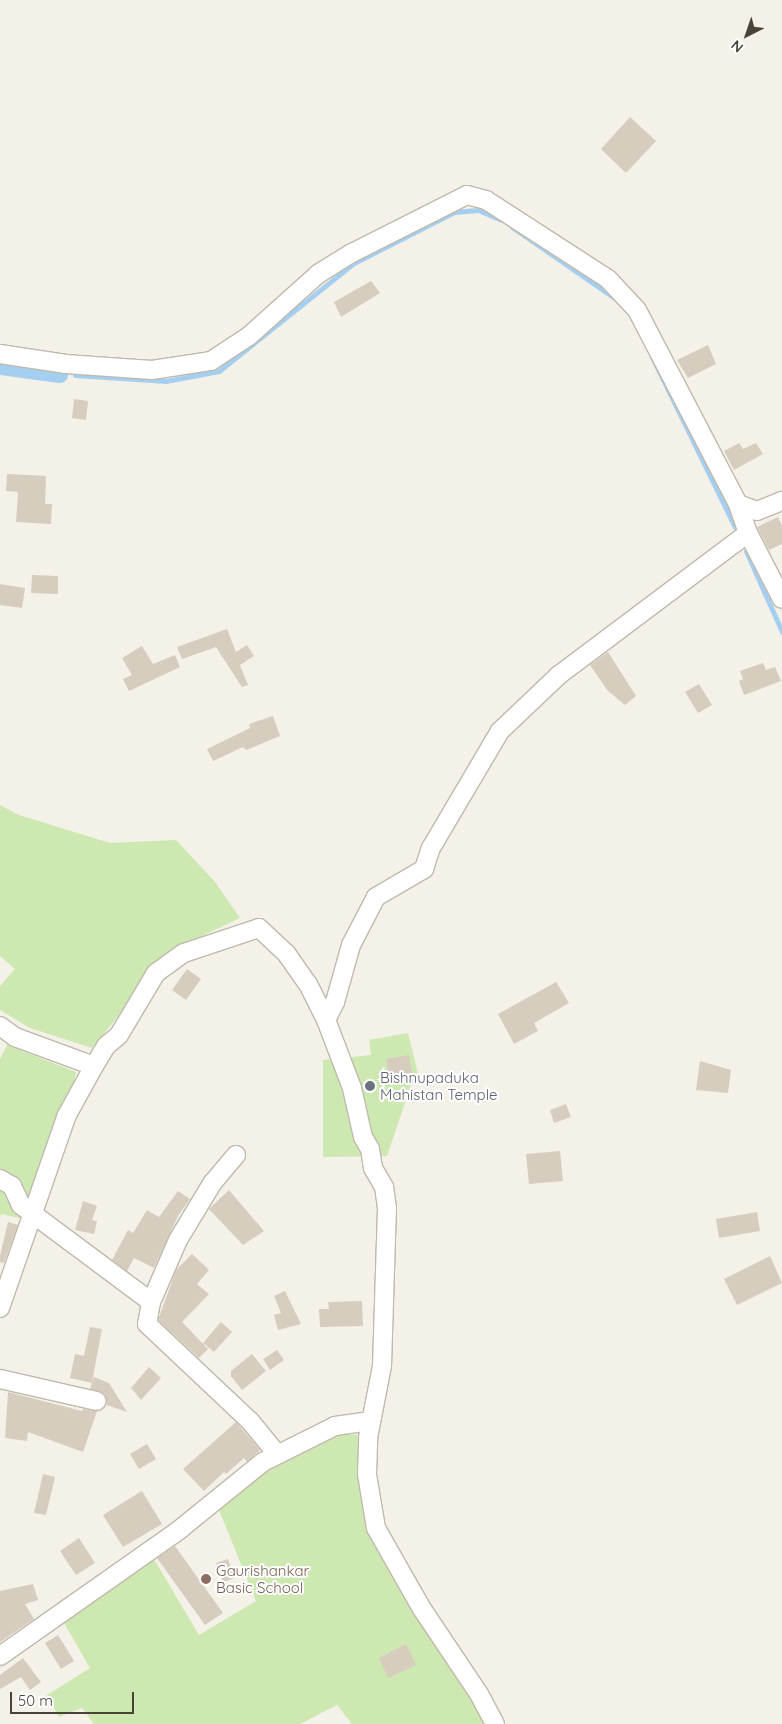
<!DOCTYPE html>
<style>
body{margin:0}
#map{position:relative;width:782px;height:1724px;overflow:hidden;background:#f4f1e8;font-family:Quicksand,sans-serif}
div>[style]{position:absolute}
.green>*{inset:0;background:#cde8b1}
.stream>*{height:5px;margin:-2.5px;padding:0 2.5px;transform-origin:2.5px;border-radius:2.5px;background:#a5cff1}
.canal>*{height:18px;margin:-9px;padding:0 9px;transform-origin:9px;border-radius:9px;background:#a5cff1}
.building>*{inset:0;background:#d6cdbe}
.roads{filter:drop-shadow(1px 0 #c0b9ab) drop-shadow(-1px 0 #c0b9ab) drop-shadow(0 1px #c0b9ab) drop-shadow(0 -1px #c0b9ab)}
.street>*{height:18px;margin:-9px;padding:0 9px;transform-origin:9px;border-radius:9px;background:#fff}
.dots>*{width:14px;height:14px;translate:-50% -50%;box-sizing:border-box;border:2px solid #fff;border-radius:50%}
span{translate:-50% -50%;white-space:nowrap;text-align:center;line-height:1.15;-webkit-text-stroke:4px #fff;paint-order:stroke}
.worship-label{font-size:15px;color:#5b616d}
.left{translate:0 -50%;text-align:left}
.education-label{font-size:15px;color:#785e54}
.north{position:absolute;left:722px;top:10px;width:50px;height:50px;-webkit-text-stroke:4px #fff;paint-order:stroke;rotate:221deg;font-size:14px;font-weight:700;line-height:20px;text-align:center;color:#484237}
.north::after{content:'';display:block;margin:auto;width:18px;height:22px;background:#484237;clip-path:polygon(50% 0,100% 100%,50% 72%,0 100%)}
.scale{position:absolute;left:10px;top:1692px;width:124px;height:22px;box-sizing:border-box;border:2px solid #484237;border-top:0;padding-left:6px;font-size:15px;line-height:18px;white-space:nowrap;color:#484237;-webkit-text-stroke:4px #fff;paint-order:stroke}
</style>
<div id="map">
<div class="green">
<i style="clip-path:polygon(0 805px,19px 815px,110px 843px,176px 840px,215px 882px,240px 918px,174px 949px,141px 980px,116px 1019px,92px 1048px,30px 1028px,0 1010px,0 986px,15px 969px,0 956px)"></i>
<i style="clip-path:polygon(408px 1033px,419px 1078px,411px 1085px,387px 1156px,323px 1157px,323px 1060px,371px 1055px,369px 1040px)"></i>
<i style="clip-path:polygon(7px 1045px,76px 1072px,67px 1122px,33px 1221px,1px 1214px,0 1218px,0 1059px)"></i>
<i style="clip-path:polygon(341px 1434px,359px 1435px,361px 1498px,368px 1530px,487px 1724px,352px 1724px,337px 1705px,300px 1724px,94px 1724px,82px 1708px,59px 1717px,47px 1695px,90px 1668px,63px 1621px,152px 1556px,199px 1635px,256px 1601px,219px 1510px,275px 1465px)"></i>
</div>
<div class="stream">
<i style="left:512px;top:227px;width:126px;rotate:34.7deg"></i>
<i style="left:652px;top:357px;width:189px;rotate:64deg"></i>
<i style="left:75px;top:375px;width:91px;rotate:3.8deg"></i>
<i style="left:166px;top:381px;width:54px;rotate:-10.7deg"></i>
<i style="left:219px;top:371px;width:173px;rotate:-38.7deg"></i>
<i style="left:354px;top:263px;width:112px;rotate:-27deg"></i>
<i style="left:454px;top:212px;width:24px;rotate:-5deg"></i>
<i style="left:478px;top:210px;width:25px;rotate:23deg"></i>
<i style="left:746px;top:551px;width:89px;rotate:66deg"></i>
</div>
<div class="canal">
<i style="left:0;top:366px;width:60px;rotate:7.7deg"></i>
</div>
<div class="building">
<i style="clip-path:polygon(630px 117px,656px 141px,626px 173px,601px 149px)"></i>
<i style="clip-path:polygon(371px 281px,380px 293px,341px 317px,334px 302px)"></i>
<i style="clip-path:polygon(708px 345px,716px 364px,688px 378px,677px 360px)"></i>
<i style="clip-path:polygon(74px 399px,88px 401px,86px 420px,72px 418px)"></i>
<i style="clip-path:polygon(739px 443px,743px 449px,756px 443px,763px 454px,734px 470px,724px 451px)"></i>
<i style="clip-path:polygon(7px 474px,46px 476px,45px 504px,52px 504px,51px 524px,16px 522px,18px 492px,6px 491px)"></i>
<i style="clip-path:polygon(778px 517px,782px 526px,782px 544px,769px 550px,757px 527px)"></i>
<i style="clip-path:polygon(32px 575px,58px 576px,58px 594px,31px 593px)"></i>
<i style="clip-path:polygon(0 584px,25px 588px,22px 608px,0 605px)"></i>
<i style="clip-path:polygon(227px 629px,236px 652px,247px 645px,254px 656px,240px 665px,248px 685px,242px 687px,216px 647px,182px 659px,177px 647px)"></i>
<i style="clip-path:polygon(142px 646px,153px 664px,175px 655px,180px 667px,129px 691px,123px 679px,132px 675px,122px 658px)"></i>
<i style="clip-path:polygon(608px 652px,636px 696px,625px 705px,608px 691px,590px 665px)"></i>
<i style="clip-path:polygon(763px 663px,766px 670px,775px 667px,781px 681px,744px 695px,739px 681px,743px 679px,740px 671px)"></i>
<i style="clip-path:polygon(699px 684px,712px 705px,698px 713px,685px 692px)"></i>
<i style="clip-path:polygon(273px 716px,280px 736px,246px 750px,243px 747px,213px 761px,207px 749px,250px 728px,249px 724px)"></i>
<i style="clip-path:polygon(187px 969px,201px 979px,186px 1000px,172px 990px)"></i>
<i style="clip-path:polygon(556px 982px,569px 1003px,534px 1023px,538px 1031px,514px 1044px,498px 1014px)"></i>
<i style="clip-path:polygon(409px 1055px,413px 1079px,390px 1083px,386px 1059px)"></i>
<i style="clip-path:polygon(700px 1061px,731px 1070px,728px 1093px,696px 1090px)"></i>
<i style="clip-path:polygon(566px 1104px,571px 1117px,554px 1123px,550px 1110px)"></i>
<i style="clip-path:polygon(560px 1151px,563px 1181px,529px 1184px,526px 1154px)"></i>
<i style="clip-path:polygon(229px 1190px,264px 1231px,243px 1245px,209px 1209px)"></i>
<i style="clip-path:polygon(178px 1191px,190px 1199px,178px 1216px,154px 1268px,134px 1258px,127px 1271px,112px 1260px,128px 1230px,133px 1233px,147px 1210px,159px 1217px)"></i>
<i style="clip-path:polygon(83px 1201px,97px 1206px,92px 1220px,97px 1221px,94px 1234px,75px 1230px)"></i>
<i style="clip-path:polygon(757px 1212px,760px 1231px,719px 1238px,716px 1219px)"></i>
<i style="clip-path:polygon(8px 1222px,18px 1225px,4px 1263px,0 1262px,0 1256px)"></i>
<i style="clip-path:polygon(192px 1254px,209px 1270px,197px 1284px,209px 1294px,182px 1322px,208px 1349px,199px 1358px,158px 1320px,176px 1270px)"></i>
<i style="clip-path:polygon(770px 1256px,782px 1283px,737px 1305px,724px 1279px)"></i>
<i style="clip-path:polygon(285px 1291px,301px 1324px,278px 1330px,274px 1315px,281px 1313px,274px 1296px)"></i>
<i style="clip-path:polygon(362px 1301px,363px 1326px,320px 1327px,319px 1309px,329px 1309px,328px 1302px)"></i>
<i style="clip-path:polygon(221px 1322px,232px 1332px,214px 1352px,203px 1343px)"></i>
<i style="clip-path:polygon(90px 1327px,102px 1329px,92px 1382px,94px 1377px,109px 1383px,127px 1412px,107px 1405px,105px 1394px,90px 1389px,92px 1383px,70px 1378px,75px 1354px,84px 1356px)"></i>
<i style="clip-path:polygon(277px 1350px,284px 1360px,270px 1370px,263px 1359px)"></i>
<i style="clip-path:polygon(252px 1354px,266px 1371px,242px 1390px,231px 1376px,231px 1371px)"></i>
<i style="clip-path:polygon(149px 1367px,161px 1378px,141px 1400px,131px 1388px)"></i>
<i style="clip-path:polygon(8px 1392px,82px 1411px,83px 1409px,97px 1411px,83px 1452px,28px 1432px,27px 1441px,5px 1438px)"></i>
<i style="clip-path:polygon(236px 1422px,260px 1450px,247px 1462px,244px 1458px,226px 1474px,224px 1472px,204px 1491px,183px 1469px)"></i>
<i style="clip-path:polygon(147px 1444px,156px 1459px,139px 1469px,130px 1454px)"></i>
<i style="clip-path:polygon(43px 1474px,55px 1477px,46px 1515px,34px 1513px)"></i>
<i style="clip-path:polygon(142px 1491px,162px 1524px,123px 1547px,103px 1515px)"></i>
<i style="clip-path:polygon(79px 1538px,95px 1563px,76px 1575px,60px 1551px)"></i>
<i style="clip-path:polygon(175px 1546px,223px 1613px,205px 1625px,157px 1558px)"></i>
<i style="clip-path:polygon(228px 1559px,235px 1578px,223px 1582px,216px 1563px)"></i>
<i style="clip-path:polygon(33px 1584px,38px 1600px,25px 1604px,34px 1619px,0 1642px,0 1591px)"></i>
<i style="clip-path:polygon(58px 1635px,74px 1661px,61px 1669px,45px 1643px)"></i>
<i style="clip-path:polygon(406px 1644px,416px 1665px,388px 1678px,379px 1658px)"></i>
<i style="clip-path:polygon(23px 1658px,41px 1682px,30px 1690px,21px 1677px,0 1689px,0 1675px)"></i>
</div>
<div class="roads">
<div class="street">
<i style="left:0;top:354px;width:67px;rotate:8.6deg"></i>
<i style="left:66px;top:364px;width:86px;rotate:4deg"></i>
<i style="left:152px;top:370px;width:60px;rotate:-8.7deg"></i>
<i style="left:211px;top:361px;width:45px;rotate:-33.3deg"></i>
<i style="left:249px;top:336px;width:93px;rotate:-41.9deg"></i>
<i style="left:318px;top:274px;width:38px;rotate:-32deg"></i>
<i style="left:350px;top:254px;width:131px;rotate:-26.8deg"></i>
<i style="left:467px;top:195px;width:20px;rotate:15deg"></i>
<i style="left:486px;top:200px;width:145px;rotate:32.9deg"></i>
<i style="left:608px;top:279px;width:42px;rotate:46.9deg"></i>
<i style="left:637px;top:310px;width:219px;rotate:62.5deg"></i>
<i style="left:738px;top:504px;width:31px;rotate:71deg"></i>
<i style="left:748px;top:533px;width:74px;rotate:62.7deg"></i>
<i style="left:738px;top:504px;width:20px;rotate:20deg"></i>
<i style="left:757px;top:511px;width:27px;rotate:-22deg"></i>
<i style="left:0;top:1026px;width:19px;rotate:36deg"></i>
<i style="left:15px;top:1037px;width:84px;rotate:20.2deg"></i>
<i style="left:94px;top:1066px;width:23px;rotate:-59deg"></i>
<i style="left:106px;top:1046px;width:17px;rotate:-40deg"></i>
<i style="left:119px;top:1035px;width:72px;rotate:-59.2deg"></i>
<i style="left:156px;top:973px;width:34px;rotate:-36deg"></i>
<i style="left:184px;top:953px;width:79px;rotate:-18.4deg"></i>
<i style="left:259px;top:928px;width:37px;rotate:43deg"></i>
<i style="left:286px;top:953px;width:38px;rotate:55deg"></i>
<i style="left:308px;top:984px;width:40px;rotate:63.4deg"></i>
<i style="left:236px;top:1155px;width:35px;rotate:130deg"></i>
<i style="left:213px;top:1182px;width:68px;rotate:121.1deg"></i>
<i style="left:178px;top:1240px;width:68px;rotate:113.5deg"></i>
<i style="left:151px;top:1302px;width:22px;rotate:100deg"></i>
<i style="left:147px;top:1324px;width:141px;rotate:43.3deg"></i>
<i style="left:250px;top:1421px;width:43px;rotate:50.7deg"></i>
<i style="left:0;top:1179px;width:14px;rotate:30deg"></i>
<i style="left:12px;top:1186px;width:21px;rotate:65deg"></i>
<i style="left:21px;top:1205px;width:162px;rotate:36.7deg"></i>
<i style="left:0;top:1308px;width:204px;rotate:-70.9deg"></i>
<i style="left:67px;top:1115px;width:56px;rotate:-61.1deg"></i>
<i style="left:0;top:1379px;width:99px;rotate:12.8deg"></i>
<i style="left:0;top:1656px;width:219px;rotate:-35.1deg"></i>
<i style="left:179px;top:1530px;width:108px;rotate:-39deg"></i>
<i style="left:263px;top:1462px;width:80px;rotate:-26.6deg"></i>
<i style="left:335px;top:1426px;width:36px;rotate:-8deg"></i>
<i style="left:495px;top:1724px;width:34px;rotate:-118deg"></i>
<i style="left:479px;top:1694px;width:102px;rotate:-123.8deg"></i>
<i style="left:422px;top:1609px;width:93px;rotate:-119.6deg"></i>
<i style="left:376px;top:1528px;width:55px;rotate:-99.5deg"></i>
<i style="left:367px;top:1474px;width:36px;rotate:-88deg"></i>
<i style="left:368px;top:1438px;width:73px;rotate:-79deg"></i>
<i style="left:382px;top:1366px;width:158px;rotate:-88.2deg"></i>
<i style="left:387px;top:1208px;width:21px;rotate:-98deg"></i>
<i style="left:384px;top:1187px;width:22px;rotate:-120deg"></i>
<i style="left:373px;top:1168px;width:19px;rotate:-99deg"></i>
<i style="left:370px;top:1149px;width:14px;rotate:-120deg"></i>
<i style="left:363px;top:1137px;width:50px;rotate:-102.7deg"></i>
<i style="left:352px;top:1088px;width:73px;rotate:-110.9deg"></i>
<i style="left:326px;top:1020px;width:20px;rotate:-63deg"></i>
<i style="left:335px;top:1002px;width:59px;rotate:-74.3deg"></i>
<i style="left:351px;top:945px;width:54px;rotate:-62.5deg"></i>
<i style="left:376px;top:897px;width:56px;rotate:-30.3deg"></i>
<i style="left:424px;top:869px;width:22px;rotate:-72deg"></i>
<i style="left:431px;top:848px;width:136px;rotate:-59.5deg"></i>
<i style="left:500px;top:731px;width:81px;rotate:-43.5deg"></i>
<i style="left:559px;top:675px;width:236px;rotate:-36.9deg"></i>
</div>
</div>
<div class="dots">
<i style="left:370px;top:1086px;background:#6b7280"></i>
<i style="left:206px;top:1579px;background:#8d6e63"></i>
</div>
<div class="worship-label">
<span class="left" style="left:380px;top:1086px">Bishnupaduka<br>Mahistan Temple</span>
</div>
<div class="education-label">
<span class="left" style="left:216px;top:1579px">Gaurishankar<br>Basic School</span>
</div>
<div class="north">N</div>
<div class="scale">50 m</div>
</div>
